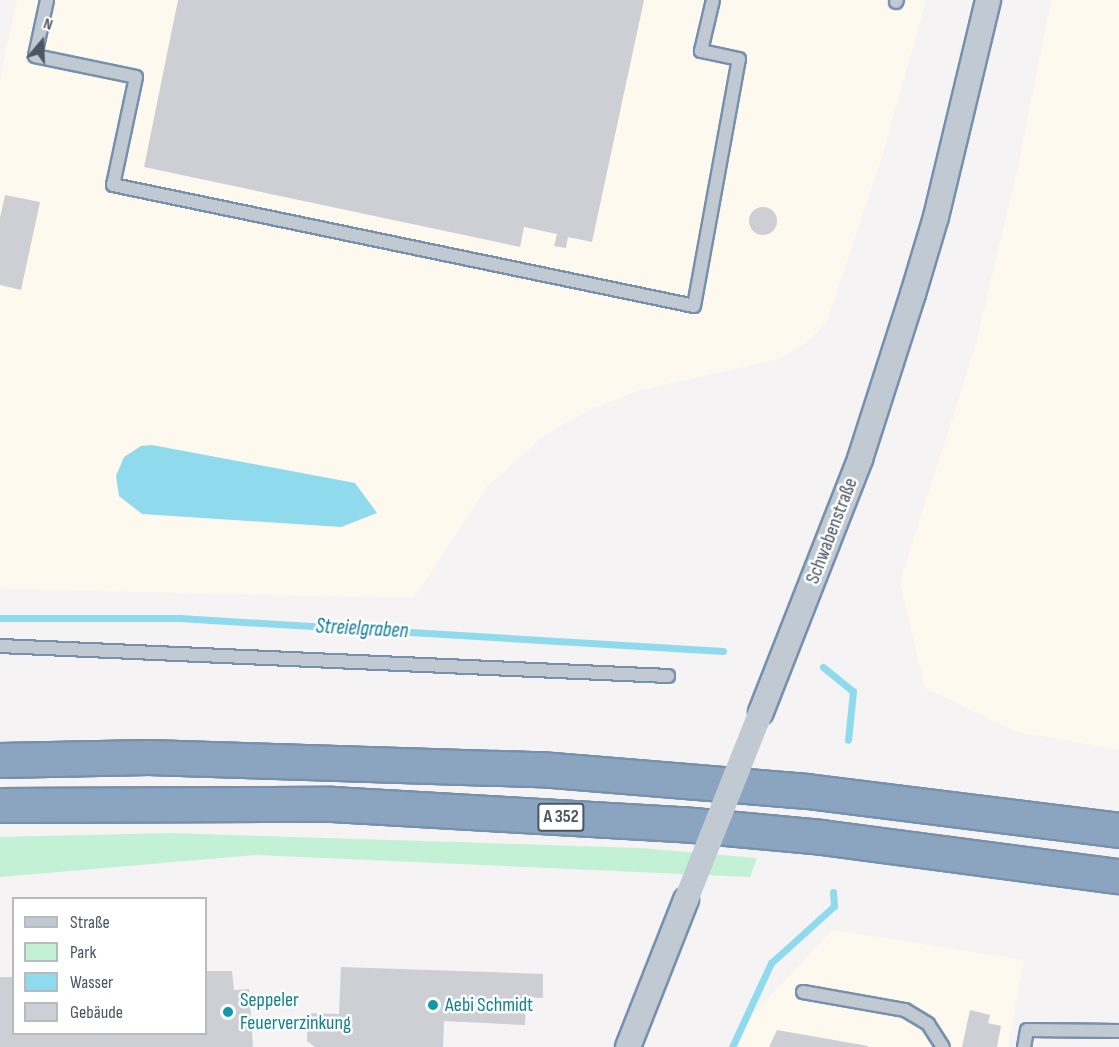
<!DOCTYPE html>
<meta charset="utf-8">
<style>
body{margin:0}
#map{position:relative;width:1119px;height:1047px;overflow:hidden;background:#f5f3f3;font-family:"Sofia Sans Condensed",sans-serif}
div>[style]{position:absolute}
.commercial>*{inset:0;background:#fdf9ef}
.green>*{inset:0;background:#c3f1d5}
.water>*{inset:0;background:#90daee}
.stream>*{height:7px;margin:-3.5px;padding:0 3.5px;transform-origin:3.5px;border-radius:3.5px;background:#90daee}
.building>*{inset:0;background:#cdcfd5}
.round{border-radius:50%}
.roads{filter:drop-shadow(2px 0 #7690ad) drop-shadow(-2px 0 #7690ad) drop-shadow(0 2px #7690ad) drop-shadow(0 -2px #7690ad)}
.lane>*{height:12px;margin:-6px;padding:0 6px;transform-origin:6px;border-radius:6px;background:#c1cad2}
.street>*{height:24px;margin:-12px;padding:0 12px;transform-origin:12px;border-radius:12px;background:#c1cad2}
.highway>*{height:33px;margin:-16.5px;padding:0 16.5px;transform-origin:16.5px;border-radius:16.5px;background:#8ba5c1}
.street-bridge>*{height:24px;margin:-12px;padding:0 12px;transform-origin:12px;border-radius:12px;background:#c1cad2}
.dots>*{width:16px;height:16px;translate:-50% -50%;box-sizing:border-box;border:3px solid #fff;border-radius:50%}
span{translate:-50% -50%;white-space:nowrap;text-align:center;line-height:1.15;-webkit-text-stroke:5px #fff;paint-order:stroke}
.shield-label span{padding:2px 4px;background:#fff;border:2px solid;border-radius:4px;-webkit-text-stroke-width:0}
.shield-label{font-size:18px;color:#4a5661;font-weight:700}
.street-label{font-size:20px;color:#4a5661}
.culture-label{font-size:20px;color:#0d838f}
.left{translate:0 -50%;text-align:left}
.water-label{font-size:21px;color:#0c7c9b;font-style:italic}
.legend{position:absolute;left:12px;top:897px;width:195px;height:138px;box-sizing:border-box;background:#fff;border:2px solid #b7bbc0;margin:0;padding:8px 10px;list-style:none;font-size:18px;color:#4a5661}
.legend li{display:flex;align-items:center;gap:12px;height:30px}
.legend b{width:30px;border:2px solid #b7bbc0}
.north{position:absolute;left:12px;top:12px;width:60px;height:60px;-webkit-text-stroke:4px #fff;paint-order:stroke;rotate:19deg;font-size:16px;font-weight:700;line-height:24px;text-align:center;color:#4a5661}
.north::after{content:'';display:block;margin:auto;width:21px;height:27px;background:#4a5661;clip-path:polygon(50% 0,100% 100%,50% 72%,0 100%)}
</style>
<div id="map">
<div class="commercial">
<i style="clip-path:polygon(17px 0,926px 0,882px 157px,826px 324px,803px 345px,778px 359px,638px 391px,589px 410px,545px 435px,487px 487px,414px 598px,0 589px,0 78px)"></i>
<i style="clip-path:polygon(1051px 0,1119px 0,1119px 750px,1017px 732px,925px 688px,900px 582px,975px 347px,1018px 167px)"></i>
<i style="clip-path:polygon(833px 930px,1024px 960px,1008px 1047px,738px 1047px,751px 1016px)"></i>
</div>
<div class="green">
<i style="clip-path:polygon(171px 833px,640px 848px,757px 858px,750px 877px,256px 855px,0 877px,0 837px)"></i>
</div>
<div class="water">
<i style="clip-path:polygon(152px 445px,355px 483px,377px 513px,341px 527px,142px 514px,119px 496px,116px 476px,124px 457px,141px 446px)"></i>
</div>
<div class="stream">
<i style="left:0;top:618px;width:179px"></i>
<i style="left:179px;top:618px;width:545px;rotate:3.47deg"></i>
<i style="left:823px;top:667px;width:38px;rotate:39deg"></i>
<i style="left:853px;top:691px;width:49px;rotate:95.8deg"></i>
<i style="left:732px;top:1047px;width:93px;rotate:-65.1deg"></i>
<i style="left:771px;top:963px;width:85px;rotate:-42.1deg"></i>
<i style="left:834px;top:906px;width:14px;rotate:-94deg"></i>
</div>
<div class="building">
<i style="clip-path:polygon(178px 0,644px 0,592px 242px,568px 237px,566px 248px,554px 246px,557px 234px,524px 227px,520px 247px,144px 167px)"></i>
<i style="clip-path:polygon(5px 195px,40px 202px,21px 290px,0 285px,0 218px)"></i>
<i class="round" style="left:749px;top:207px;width:28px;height:28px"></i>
<i style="clip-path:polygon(341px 967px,543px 974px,543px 998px,526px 997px,525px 1025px,444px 1021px,443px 1047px,315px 1047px,307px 1041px,308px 1013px,339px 1014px)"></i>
<i style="clip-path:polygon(206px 971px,232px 971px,234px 990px,249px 989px,253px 1047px,0 1047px,0 977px,14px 977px,14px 1034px,206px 1034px)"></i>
<i style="clip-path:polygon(970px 1010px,990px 1015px,988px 1023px,1001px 1026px,997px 1047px,962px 1047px)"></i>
<i style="clip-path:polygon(777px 1030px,868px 1046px,868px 1047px,769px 1047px)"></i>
</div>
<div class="roads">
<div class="lane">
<i style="left:47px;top:0;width:57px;rotate:102.1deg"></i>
<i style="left:35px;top:56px;width:103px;rotate:11.7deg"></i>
<i style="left:136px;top:77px;width:110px;rotate:102deg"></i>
<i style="left:113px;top:185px;width:593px;rotate:11.76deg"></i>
<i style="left:694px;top:306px;width:251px;rotate:-79.7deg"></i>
<i style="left:739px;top:59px;width:39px;rotate:-168deg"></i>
<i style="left:701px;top:51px;width:52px;rotate:-76.8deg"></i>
<i style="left:896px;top:2px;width:2px;rotate:-63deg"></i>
<i style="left:0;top:646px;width:669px;rotate:2.57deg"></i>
<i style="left:803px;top:992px;width:104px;rotate:10deg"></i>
<i style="left:905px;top:1010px;width:27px;rotate:31deg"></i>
<i style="left:928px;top:1024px;width:27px;rotate:57deg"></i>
<i style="left:1024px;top:1047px;width:17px;rotate:-80deg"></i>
<i style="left:1027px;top:1030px;width:92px;rotate:0.6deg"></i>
</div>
<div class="street">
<i style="left:761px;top:712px;width:272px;rotate:-68.6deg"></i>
<i style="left:860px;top:459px;width:173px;rotate:-72.2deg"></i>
<i style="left:913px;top:294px;width:80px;rotate:-73.4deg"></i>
<i style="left:936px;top:217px;width:223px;rotate:-76.5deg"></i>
<i style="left:628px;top:1047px;width:158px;rotate:-68.5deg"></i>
</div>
<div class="highway">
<i style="left:0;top:760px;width:148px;rotate:-1.2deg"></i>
<i style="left:148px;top:757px;width:392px;rotate:1.8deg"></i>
<i style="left:540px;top:769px;width:268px;rotate:4.7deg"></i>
<i style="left:807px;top:791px;width:314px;rotate:7.1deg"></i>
<i style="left:0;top:805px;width:332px;rotate:-0.2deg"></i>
<i style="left:332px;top:804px;width:351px;rotate:3.3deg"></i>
<i style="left:682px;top:824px;width:140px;rotate:5.3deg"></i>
<i style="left:821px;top:837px;width:301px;rotate:7.5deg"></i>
</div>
</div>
<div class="street-bridge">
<i style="left:686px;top:900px;width:202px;rotate:-68.3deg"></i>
</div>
<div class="dots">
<i style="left:433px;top:1005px;background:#0f9aa8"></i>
<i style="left:228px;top:1012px;background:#0f9aa8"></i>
</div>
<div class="shield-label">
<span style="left:561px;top:817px">A 352</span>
</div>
<div class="street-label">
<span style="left:832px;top:531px;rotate:-69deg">Schwabenstraße</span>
</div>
<div class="culture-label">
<span class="left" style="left:240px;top:1012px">Seppeler<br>Feuerverzinkung</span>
<span class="left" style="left:445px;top:1005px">Aebi Schmidt</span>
</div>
<div class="water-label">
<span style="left:362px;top:629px;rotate:3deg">Streielgraben</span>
</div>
<ul class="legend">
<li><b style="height:8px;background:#c1cad2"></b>Straße</li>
<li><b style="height:16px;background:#c3f1d5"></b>Park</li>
<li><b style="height:16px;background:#90daee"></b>Wasser</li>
<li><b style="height:16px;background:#cdcfd5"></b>Gebäude</li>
</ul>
<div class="north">N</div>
</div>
